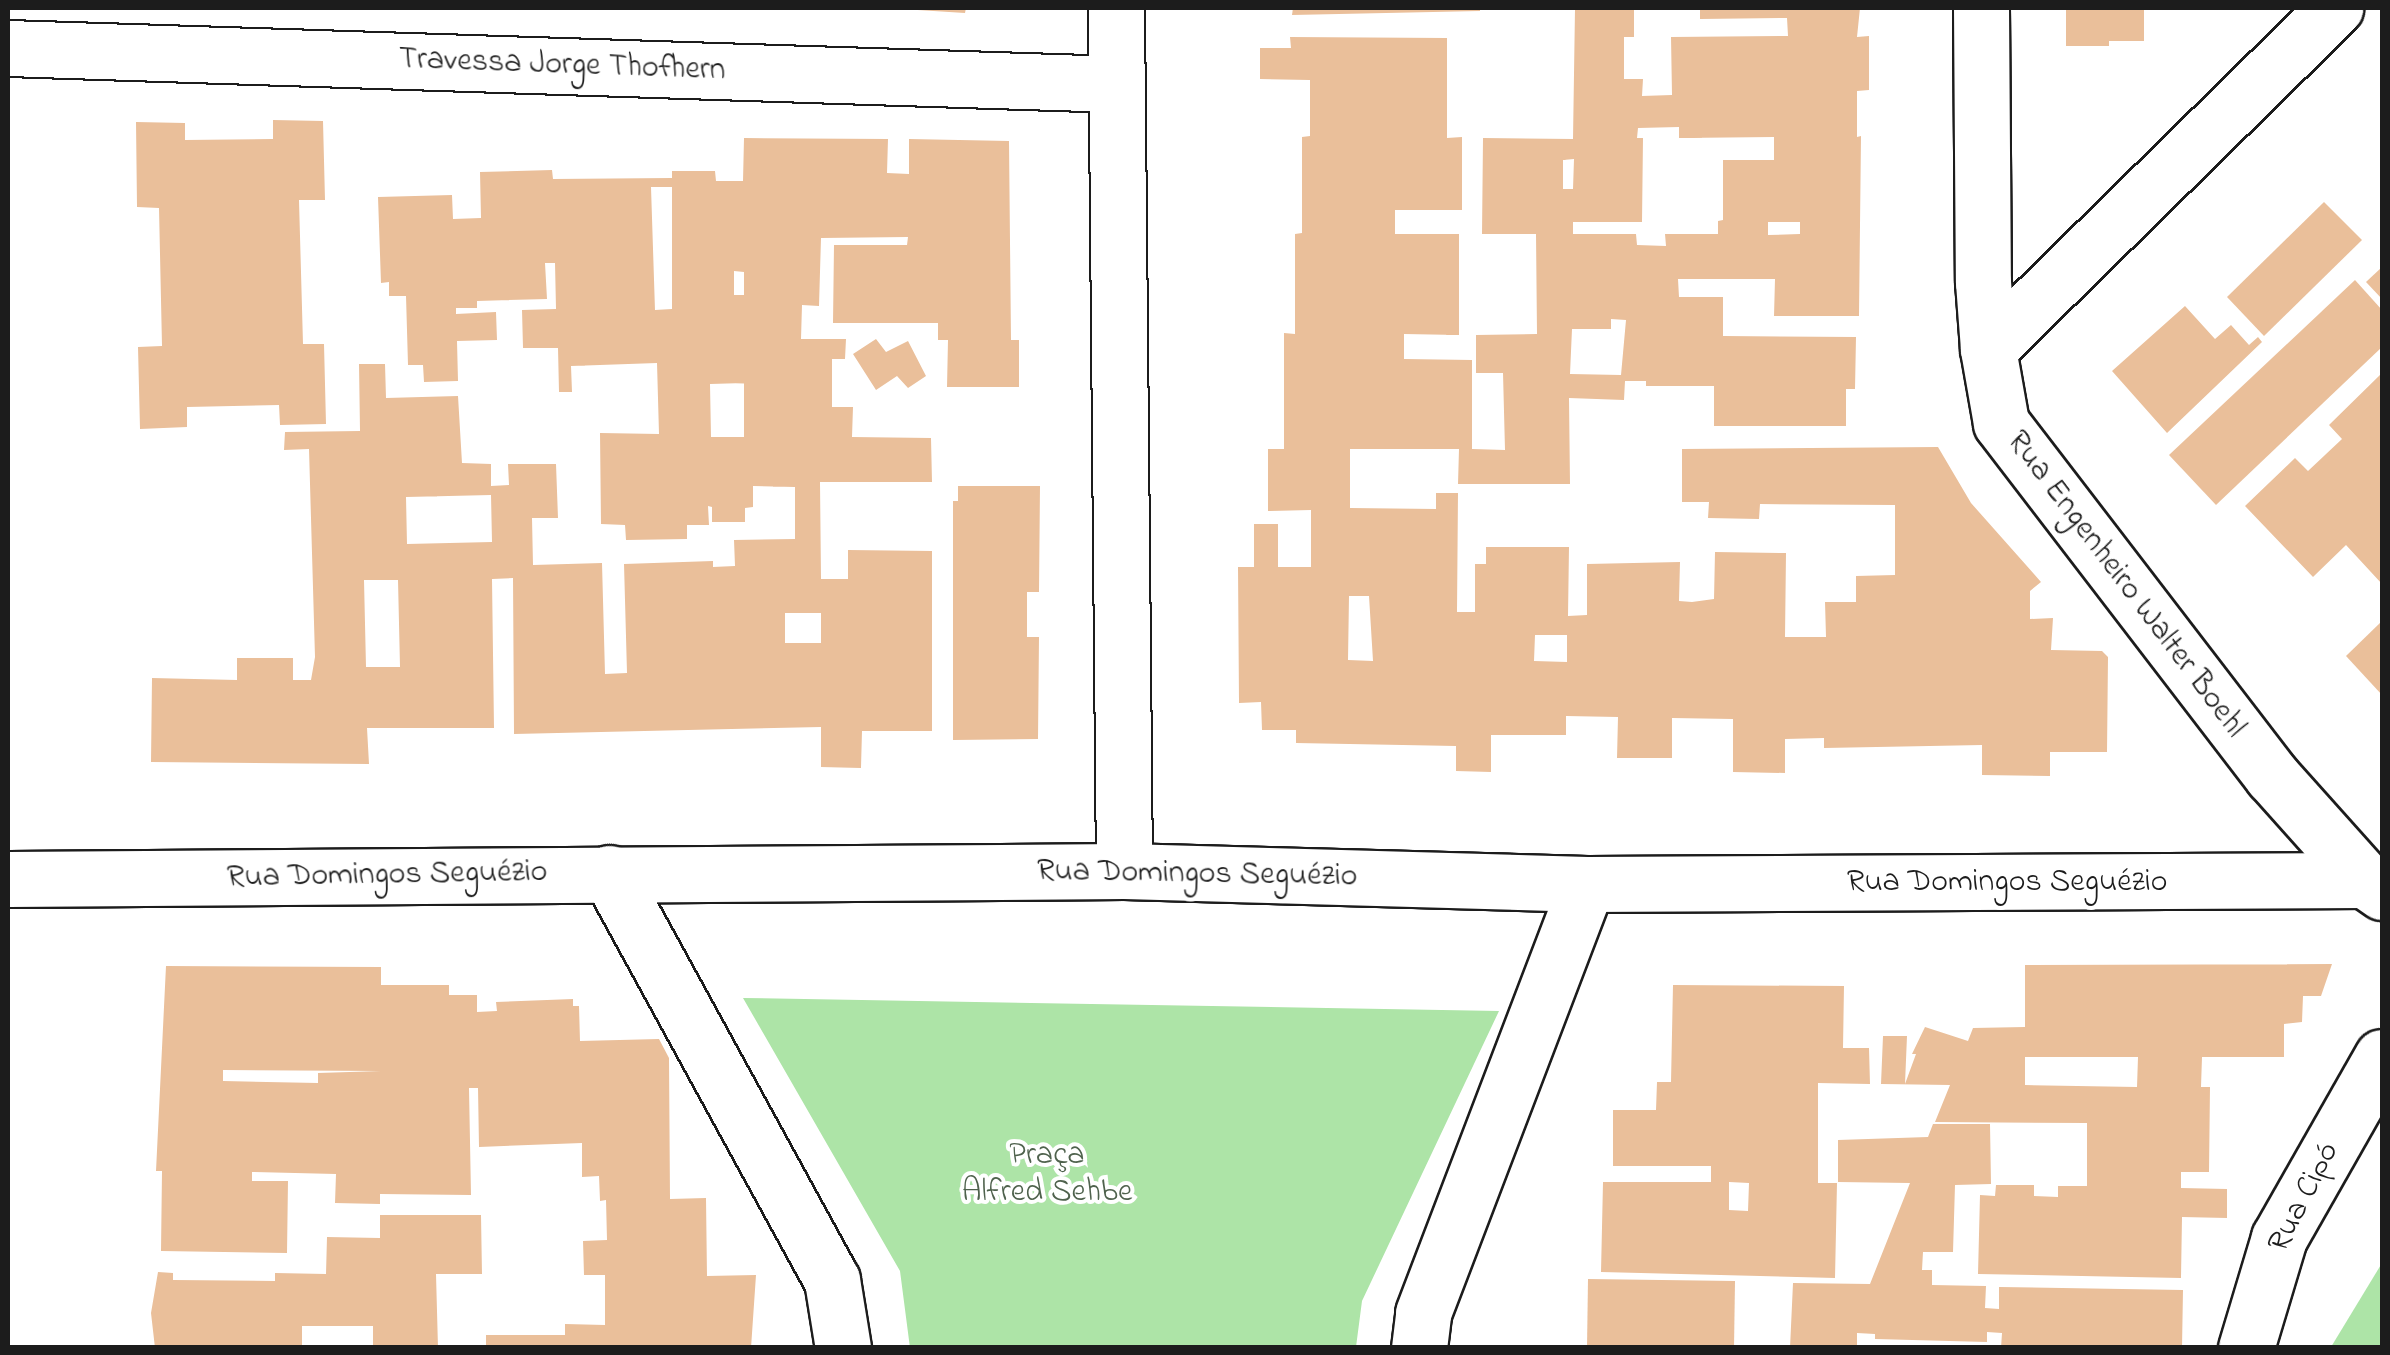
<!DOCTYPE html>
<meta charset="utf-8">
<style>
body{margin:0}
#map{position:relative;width:2390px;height:1355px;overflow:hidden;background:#fff;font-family:"Indie Flower",sans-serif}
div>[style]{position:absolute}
.green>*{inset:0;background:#ade4a7}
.building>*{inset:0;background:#eabf9a}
.roads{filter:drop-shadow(2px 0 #1c1c1c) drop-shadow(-2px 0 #1c1c1c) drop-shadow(0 2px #1c1c1c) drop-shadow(0 -2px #1c1c1c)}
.street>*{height:55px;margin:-27.5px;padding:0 27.5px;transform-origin:27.5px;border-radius:27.5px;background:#fff}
.secondary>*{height:55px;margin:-27.5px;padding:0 27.5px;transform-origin:27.5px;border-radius:27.5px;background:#fff}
span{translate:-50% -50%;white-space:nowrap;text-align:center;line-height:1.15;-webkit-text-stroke:8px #fff;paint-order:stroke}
.street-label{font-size:32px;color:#1c1c1c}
.park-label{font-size:32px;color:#4f624d}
.frame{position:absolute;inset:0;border:10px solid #1c1c1c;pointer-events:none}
</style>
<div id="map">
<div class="green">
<i style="clip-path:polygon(743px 998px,1499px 1011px,1362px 1301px,1356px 1347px,910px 1348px,900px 1271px)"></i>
<i style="clip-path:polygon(2382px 1263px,2382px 1347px,2331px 1347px)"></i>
</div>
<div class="building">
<i style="clip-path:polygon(886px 8px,966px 8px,965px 13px)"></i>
<i style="clip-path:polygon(1293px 8px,1480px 8px,1480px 11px,1292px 15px)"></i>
<i style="clip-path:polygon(evenodd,1575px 8px,1634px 8px,1634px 37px,1624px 37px,1624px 79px,1643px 79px,1642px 96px,1672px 95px,1671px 37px,1788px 36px,1787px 18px,1700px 19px,1700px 8px,1860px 8px,1857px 37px,1869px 36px,1869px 90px,1857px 91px,1857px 137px,1861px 136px,1859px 316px,1774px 316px,1775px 279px,1678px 279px,1679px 297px,1723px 297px,1723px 336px,1856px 337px,1855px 389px,1846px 389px,1846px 426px,1714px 426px,1714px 386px,1646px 386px,1646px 381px,1625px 381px,1624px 400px,1569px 398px,1570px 484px,1458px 484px,1459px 449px,1350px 449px,1350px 508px,1436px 509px,1436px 493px,1458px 493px,1457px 612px,1475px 612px,1475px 564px,1486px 564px,1486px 547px,1569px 547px,1568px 616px,1587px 615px,1587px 564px,1680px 562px,1679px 601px,1692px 602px,1714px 599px,1715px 552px,1786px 553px,1785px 637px,1826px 637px,1825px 602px,1856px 602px,1856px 576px,1895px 575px,1895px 505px,1760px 504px,1759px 519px,1708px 518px,1709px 502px,1682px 502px,1682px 449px,1938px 447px,1971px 503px,2041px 582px,2030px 591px,2030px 619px,2053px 618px,2051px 650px,2102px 651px,2108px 657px,2107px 752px,2050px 752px,2050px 776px,1982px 775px,1982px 745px,1824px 748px,1824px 738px,1785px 739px,1785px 773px,1733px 772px,1733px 719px,1672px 718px,1672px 758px,1617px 758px,1618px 717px,1566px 716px,1566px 735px,1491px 735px,1491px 772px,1456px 771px,1456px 746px,1296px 743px,1296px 730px,1262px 730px,1261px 702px,1239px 703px,1238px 567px,1254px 567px,1254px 524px,1278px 524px,1278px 567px,1311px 567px,1311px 510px,1268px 511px,1268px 449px,1284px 449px,1284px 333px,1295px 334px,1295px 234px,1302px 233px,1302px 137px,1310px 136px,1310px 80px,1260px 79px,1260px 48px,1291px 48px,1290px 37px,1447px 38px,1447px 138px,1462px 137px,1462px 210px,1395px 210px,1395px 234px,1459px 234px,1459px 335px,1404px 334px,1404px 359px,1472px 360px,1472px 449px,1505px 450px,1503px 373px,1476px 373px,1476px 335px,1537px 334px,1536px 234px,1482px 234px,1483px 138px,1573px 139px,1575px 8px,1679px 127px,1679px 138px,1774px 137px,1774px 160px,1723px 160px,1723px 220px,1718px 221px,1718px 234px,1665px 234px,1666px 246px,1637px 245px,1636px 234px,1573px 234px,1573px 222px,1642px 222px,1643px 138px,1637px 138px,1638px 128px,1679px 127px,1575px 8px,1574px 159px,1573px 189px,1563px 189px,1563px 160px,1574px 159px,1575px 8px,1768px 222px,1800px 222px,1800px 234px,1768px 235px,1768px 222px,1575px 8px,1611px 319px,1626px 320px,1621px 375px,1570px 374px,1572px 329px,1611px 329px,1611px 319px,1575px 8px,1349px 596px,1369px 596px,1373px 661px,1348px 660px,1349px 596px,1575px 8px,1535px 635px,1567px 635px,1567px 662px,1534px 661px,1535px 635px)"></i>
<i style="clip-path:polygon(2066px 8px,2144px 8px,2144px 41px,2109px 41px,2109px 46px,2066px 46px)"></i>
<i style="clip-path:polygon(273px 120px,323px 121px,325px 200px,299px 200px,303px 344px,324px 344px,326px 424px,280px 425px,279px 405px,187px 407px,187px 427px,140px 429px,138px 347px,162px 346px,159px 208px,137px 207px,136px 122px,185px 123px,185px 140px,273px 139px)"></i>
<i style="clip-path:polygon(evenodd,744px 138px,888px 139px,887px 173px,909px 174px,909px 139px,1009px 141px,1011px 340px,1019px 340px,1019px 387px,947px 387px,948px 340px,938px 340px,938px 323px,833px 323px,834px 245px,907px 245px,908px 237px,821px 238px,819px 306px,802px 305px,801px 339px,846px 339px,845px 359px,832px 359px,832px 407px,853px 407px,852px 437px,931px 438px,932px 482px,820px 482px,821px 579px,848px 579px,848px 550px,932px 551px,932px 731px,862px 731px,861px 768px,821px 767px,821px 727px,514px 734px,513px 578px,492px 579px,494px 728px,367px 728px,369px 764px,151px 762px,152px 678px,237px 680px,237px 658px,293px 658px,293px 680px,311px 680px,315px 657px,309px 449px,284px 450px,285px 432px,360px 431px,359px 364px,385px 364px,386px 398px,458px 396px,462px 463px,491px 464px,491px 486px,509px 485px,508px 464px,556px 464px,558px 518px,532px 518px,533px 565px,602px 563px,605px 674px,627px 673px,624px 564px,713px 561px,713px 567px,735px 566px,734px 540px,795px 539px,795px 487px,753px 486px,753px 507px,745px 508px,745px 522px,712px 522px,712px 507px,708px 506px,709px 525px,687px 525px,687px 539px,626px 540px,625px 525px,601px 524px,600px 433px,659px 434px,657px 363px,571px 366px,572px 392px,559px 392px,558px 348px,523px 348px,522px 310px,556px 309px,555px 263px,545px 263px,547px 299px,477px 301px,477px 308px,456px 308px,456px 314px,496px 312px,497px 340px,457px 341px,458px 381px,424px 382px,423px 365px,408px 365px,406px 296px,389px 296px,389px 282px,381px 283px,378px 197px,452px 195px,453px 219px,481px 218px,480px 172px,552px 170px,553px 179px,672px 178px,672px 171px,715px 171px,716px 181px,743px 181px,744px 138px,651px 187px,672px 187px,672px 309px,655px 310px,651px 187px,744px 138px,734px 271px,744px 272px,744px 295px,734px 295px,734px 271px,744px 138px,744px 383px,744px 437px,711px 437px,710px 384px,744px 383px,744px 138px,491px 495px,492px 542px,407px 544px,406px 497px,491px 495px,744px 138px,364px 580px,398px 580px,400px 667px,366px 667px,364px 580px,744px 138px,785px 613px,821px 613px,821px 643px,785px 643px,785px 613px)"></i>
<i style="clip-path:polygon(2324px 202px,2362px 240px,2264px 336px,2227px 297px)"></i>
<i style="clip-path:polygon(2382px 267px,2382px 299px,2366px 282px)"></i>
<i style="clip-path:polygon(2355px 280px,2382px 310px,2382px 347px,2216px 505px,2169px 455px)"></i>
<i style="clip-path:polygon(2185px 306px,2215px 339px,2231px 325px,2249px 345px,2258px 337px,2262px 342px,2167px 433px,2112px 371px)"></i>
<i style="clip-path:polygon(876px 339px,886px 352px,908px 341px,926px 376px,908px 388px,897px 376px,876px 390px,853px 354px)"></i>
<i style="clip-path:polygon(2382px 373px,2382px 584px,2346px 545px,2313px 577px,2245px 506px,2295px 458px,2308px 471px,2342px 439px,2329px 425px)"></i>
<i style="clip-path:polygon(958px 486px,1040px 486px,1039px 592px,1027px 592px,1027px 637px,1039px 637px,1038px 739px,953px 740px,953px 501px,958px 501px)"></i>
<i style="clip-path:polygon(2382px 621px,2382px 695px,2346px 656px)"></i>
<i style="clip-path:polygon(evenodd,2332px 964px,2321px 996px,2303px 996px,2302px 1022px,2284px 1024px,2284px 1057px,2202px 1057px,2201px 1087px,2210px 1087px,2209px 1172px,2181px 1172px,2181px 1188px,2227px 1189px,2227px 1218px,2182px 1217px,2181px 1278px,1978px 1274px,1980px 1195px,1995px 1196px,1996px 1185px,2034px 1185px,2034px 1196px,2058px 1197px,2058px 1186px,2087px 1186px,2087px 1123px,1935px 1122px,1950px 1085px,1881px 1084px,1883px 1036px,1907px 1036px,1905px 1084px,1916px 1054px,1912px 1054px,1925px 1027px,1968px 1041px,1973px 1028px,2025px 1027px,2025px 965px,2332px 964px,2025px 1057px,2138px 1057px,2137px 1087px,2025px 1085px,2025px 1057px)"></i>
<i style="clip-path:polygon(evenodd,166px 966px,381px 967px,381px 985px,449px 985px,449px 995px,477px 995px,477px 1012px,497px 1011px,496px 1002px,573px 999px,573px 1006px,579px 1006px,580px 1041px,659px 1039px,669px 1058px,670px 1199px,706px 1198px,707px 1276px,756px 1275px,751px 1348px,486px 1348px,486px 1335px,565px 1335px,565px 1324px,605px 1325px,605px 1275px,584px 1275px,583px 1241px,607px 1240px,606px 1200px,600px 1201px,599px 1176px,582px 1177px,582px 1143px,479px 1147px,478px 1088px,469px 1088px,471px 1195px,380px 1194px,380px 1204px,335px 1203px,336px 1174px,252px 1172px,252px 1181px,288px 1181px,287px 1253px,161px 1251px,162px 1171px,156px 1171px,166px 966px,223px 1070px,381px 1071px,318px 1073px,318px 1083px,223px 1081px,223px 1070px)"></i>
<i style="clip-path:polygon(evenodd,1673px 985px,1844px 986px,1843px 1048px,1869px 1048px,1870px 1084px,1818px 1083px,1818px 1183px,1837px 1183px,1835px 1278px,1601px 1272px,1603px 1182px,1711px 1182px,1711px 1166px,1613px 1166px,1613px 1110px,1656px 1110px,1657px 1082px,1671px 1082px,1673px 985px,1729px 1182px,1749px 1183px,1748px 1211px,1729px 1210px,1729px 1182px)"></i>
<i style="clip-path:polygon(1933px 1124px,1990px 1124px,1991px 1184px,1955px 1185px,1953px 1252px,1923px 1252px,1922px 1270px,1932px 1270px,1932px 1285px,1986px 1286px,1985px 1308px,1999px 1309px,1999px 1287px,2183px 1290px,2182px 1348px,2001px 1348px,2002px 1333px,1987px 1332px,1987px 1342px,1875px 1339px,1875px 1334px,1857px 1333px,1857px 1348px,1790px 1348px,1793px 1283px,1870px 1284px,1910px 1183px,1838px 1182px,1838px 1140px,1928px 1137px)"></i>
<i style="clip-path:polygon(380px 1215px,481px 1215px,482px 1274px,436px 1274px,438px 1348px,373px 1348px,373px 1326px,302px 1326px,302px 1348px,155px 1348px,151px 1313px,158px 1272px,173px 1273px,173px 1280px,275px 1281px,275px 1273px,326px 1274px,327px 1237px,380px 1238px)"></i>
<i style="clip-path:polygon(1588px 1279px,1735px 1281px,1734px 1348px,1587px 1348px)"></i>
</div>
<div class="roads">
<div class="street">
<i style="left:1981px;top:8px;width:274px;rotate:89.6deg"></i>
<i style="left:1983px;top:282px;width:67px;rotate:85.7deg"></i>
<i style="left:1988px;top:349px;width:75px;rotate:80deg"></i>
<i style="left:2001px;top:423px;width:445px;rotate:52.5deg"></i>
<i style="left:2272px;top:776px;width:140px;rotate:48.2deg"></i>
<i style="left:8px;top:48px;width:1109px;rotate:1.86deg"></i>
<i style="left:1988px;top:349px;width:487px;rotate:-44.5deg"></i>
<i style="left:609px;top:873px;width:464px;rotate:61.3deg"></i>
<i style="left:832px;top:1280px;width:69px;rotate:80.8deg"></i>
<i style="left:1419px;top:1348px;width:35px;rotate:-83deg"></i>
<i style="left:1423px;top:1313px;width:459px;rotate:-69.1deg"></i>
<i style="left:2246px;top:1348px;width:115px;rotate:-73.3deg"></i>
<i style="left:2279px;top:1238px;width:208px;rotate:-60.4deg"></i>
</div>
<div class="secondary">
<i style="left:1116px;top:8px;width:863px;rotate:89.47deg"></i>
<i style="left:8px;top:879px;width:1116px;rotate:-0.41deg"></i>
<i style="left:1124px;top:871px;width:463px;rotate:1.6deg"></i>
<i style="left:1587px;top:884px;width:778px;rotate:-0.29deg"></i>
<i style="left:2365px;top:880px;width:21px;rotate:35deg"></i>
</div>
</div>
<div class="street-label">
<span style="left:562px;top:66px;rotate:2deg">Travessa Jorge Thofhern</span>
<span style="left:2125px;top:585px;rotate:53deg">Rua Engenheiro Walter Boehl</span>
<span style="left:1197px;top:875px;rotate:1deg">Rua Domingos Seguézio</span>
<span style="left:387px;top:876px;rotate:-1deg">Rua Domingos Seguézio</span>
<span style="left:2007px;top:883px">Rua Domingos Seguézio</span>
<span style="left:2305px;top:1198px;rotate:-63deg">Rua Cipó</span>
</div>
<div class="park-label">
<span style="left:1047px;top:1175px">Praça<br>Alfred Sehbe</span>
</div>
<div class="frame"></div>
</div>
